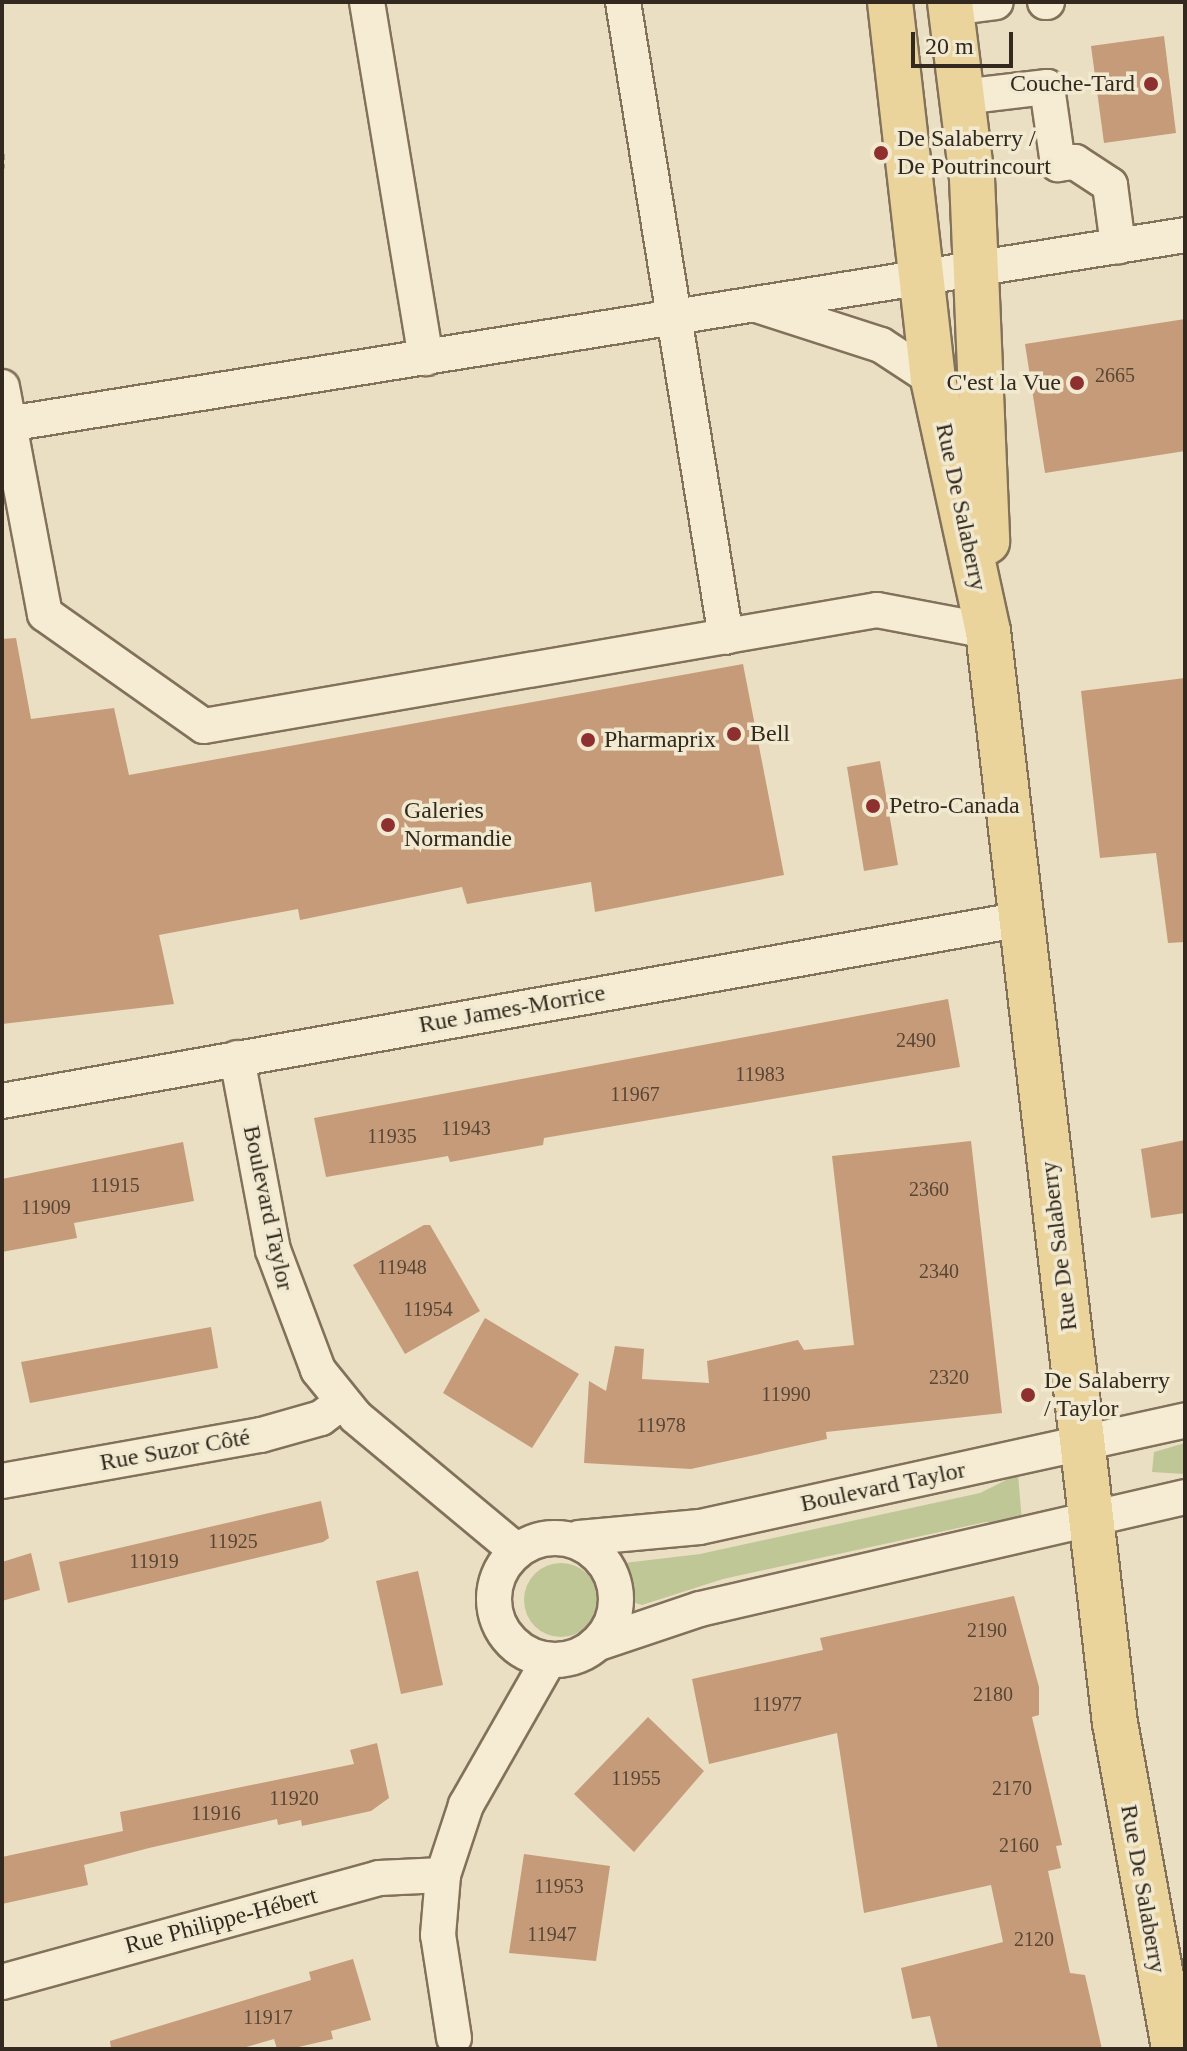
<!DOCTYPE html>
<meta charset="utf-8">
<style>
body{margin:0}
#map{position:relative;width:1187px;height:2051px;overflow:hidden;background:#eadfc2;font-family:Georgia,serif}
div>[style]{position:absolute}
.green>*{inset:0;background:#c0c797}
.round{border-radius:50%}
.building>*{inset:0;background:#c59b7a}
.path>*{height:5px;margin-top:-2.5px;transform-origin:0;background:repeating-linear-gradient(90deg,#82715b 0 6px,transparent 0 10px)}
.roads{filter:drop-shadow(2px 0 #82715b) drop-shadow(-2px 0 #82715b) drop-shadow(0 2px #82715b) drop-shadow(0 -2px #82715b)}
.minor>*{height:34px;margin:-17px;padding:0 17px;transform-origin:17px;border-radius:17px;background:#f6ecd4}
.minor>.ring{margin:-17px;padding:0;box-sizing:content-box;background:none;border:34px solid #f6ecd4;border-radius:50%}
.major>*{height:44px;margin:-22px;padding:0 22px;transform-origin:22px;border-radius:22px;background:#ebd49c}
.dots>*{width:22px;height:22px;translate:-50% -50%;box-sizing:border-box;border:4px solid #f2e9d1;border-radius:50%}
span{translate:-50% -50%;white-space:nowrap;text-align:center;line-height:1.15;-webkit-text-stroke:7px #f2e9d1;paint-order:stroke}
.number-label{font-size:20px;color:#584635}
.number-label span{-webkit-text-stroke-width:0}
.poi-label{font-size:24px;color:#33291e}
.right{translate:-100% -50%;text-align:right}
.left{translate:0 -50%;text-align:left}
.street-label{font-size:24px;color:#33291e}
.frame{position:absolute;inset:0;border:4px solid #33291e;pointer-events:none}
.scale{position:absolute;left:911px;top:32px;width:102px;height:36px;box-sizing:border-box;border:4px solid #33291e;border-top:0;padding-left:10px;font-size:24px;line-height:28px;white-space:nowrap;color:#33291e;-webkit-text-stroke:6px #f2e9d1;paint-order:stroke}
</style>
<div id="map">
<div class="green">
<i style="clip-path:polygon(1185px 1443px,1185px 1474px,1152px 1472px,1154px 1452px)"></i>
<i style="clip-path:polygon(1018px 1474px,1022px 1522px,986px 1522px,723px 1579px,642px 1605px,628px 1601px,624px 1563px,700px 1554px,980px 1493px)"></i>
<i class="round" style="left:524px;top:1563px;width:74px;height:74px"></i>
</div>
<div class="building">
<i style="clip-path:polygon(1164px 36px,1176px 133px,1104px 143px,1091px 46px)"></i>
<i style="clip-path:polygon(1185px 319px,1185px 451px,1045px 473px,1025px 344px)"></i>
<i style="clip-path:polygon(16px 638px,31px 719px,114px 708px,129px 775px,743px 664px,784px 875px,595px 912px,591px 882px,467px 904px,462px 887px,300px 920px,298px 909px,159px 935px,174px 1004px,2px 1024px,2px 639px)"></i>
<i style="clip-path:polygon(1185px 678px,1185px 942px,1168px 943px,1156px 853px,1100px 858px,1081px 691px)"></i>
<i style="clip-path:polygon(880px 761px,898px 865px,864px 871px,847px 767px)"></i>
<i style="clip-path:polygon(948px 999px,960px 1067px,544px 1138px,543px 1145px,450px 1162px,448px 1156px,326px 1177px,314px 1118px)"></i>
<i style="clip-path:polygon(1185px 1140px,1185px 1213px,1151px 1218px,1141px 1149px)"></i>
<i style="clip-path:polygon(971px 1141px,1002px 1413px,826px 1432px,827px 1439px,691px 1469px,584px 1463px,589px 1381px,606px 1391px,615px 1346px,644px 1349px,642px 1379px,709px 1383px,707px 1361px,798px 1340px,804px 1350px,854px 1345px,832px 1156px)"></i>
<i style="clip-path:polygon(183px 1142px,194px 1201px,74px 1223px,77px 1238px,2px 1252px,2px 1179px)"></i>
<i style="clip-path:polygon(424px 1225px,430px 1225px,480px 1311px,405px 1354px,353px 1265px)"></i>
<i style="clip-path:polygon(485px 1318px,579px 1374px,532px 1448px,443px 1393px)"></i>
<i style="clip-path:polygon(211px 1327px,218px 1368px,30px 1403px,21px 1362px)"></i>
<i style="clip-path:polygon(321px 1501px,329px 1538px,323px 1542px,68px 1603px,59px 1562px)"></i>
<i style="clip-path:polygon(31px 1553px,40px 1590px,2px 1601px,2px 1562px)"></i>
<i style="clip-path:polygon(418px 1571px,443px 1685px,401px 1694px,376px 1581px)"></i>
<i style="clip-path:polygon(1014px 1596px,1039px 1687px,1039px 1715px,1032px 1717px,1062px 1845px,1056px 1846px,1061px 1868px,1048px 1871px,1070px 1973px,1085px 1975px,1102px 2049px,938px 2049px,930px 2016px,912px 2019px,901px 1968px,1003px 1942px,991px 1885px,864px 1913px,837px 1733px,709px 1764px,692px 1679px,823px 1650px,820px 1638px)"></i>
<i style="clip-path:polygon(648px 1717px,704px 1771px,634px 1852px,574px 1794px)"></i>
<i style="clip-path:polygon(377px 1743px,389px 1798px,371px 1811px,302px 1826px,301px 1820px,278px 1825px,277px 1819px,149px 1848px,84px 1865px,88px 1885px,2px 1904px,2px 1857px,123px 1831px,120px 1812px,354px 1764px,350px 1750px)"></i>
<i style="clip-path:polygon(524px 1854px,610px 1866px,596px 1961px,509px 1953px)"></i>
<i style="clip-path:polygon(353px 1959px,371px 2020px,331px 2031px,333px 2039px,290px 2049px,277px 2049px,274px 2039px,239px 2049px,111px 2049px,110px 2041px,311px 1980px,309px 1972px)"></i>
</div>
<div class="path">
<i style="left:2px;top:153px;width:15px;rotate:90deg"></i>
</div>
<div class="roads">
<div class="minor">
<i style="left:367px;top:2px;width:361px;rotate:80.6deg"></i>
<i style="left:623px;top:2px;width:643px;rotate:80.79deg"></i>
<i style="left:1045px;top:2px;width:2px"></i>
<i style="left:951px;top:8px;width:45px;rotate:-7.6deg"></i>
<i style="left:962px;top:97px;width:86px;rotate:-6.7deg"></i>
<i style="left:1047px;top:87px;width:78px;rotate:81.9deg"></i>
<i style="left:1058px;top:164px;width:17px;rotate:-7deg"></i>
<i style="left:1075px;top:162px;width:42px;rotate:33.3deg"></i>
<i style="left:1110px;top:185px;width:62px;rotate:82.5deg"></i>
<i style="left:760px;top:306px;width:127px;rotate:17.9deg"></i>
<i style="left:881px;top:345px;width:62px;rotate:33.2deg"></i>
<i style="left:2px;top:387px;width:231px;rotate:79.3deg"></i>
<i style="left:45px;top:614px;width:194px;rotate:35.2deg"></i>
<i style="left:204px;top:726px;width:683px;rotate:-9.78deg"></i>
<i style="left:877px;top:610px;width:113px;rotate:10.7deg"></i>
<i style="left:8px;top:424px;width:1192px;rotate:-9.12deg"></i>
<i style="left:237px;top:1058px;width:195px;rotate:79.4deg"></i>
<i style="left:273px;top:1250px;width:128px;rotate:69.4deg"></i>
<i style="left:318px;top:1370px;width:60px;rotate:51deg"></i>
<i style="left:356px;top:1417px;width:209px;rotate:39.8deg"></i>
<i style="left:2px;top:1101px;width:1037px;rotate:-10.11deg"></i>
<i style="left:2px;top:1481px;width:263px;rotate:-10.1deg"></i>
<i style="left:261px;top:1435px;width:62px;rotate:-15.8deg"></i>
<i style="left:321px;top:1418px;width:25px;rotate:-37deg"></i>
<i style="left:579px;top:1538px;width:121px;rotate:-5.2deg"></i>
<i style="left:700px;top:1527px;width:497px;rotate:-12.4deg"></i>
<i class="ring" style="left:494px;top:1538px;width:88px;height:88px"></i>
<i style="left:596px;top:1644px;width:110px;rotate:-18.6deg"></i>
<i style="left:700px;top:1609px;width:498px;rotate:-13deg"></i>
<i style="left:2px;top:1982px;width:391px;rotate:-15.4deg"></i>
<i style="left:379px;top:1878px;width:64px;rotate:-2.7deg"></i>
<i style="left:454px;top:2038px;width:104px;rotate:-98.8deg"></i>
<i style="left:438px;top:1935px;width:60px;rotate:-85.2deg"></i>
<i style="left:443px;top:1875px;width:74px;rotate:-71.8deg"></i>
<i style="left:466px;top:1805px;width:161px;rotate:-60.3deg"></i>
</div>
<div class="major">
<i style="left:890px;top:2px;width:379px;rotate:83.5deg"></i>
<i style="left:933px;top:379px;width:258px;rotate:77.7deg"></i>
<i style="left:988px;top:631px;width:1099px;rotate:83.37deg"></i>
<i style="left:1115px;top:1723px;width:331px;rotate:79.7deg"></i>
<i style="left:950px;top:2px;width:177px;rotate:82.9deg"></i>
<i style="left:972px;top:178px;width:364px;rotate:87.6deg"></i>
</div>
</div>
<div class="dots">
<i style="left:1151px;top:84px;background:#8d302f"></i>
<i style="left:881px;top:153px;background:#8d302f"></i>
<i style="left:1077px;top:383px;background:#8d302f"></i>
<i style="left:734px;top:734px;background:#8d302f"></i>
<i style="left:588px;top:740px;background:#8d302f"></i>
<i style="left:873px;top:806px;background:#8d302f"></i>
<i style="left:388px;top:825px;background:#8d302f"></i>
<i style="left:1028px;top:1395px;background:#8d302f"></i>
</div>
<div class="number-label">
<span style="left:1115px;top:375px">2665</span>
<span style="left:916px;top:1040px">2490</span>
<span style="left:760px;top:1074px">11983</span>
<span style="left:635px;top:1094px">11967</span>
<span style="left:466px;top:1128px">11943</span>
<span style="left:392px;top:1136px">11935</span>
<span style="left:115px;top:1185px">11915</span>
<span style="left:929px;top:1189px">2360</span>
<span style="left:46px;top:1207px">11909</span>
<span style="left:402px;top:1267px">11948</span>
<span style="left:939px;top:1271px">2340</span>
<span style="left:428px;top:1309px">11954</span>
<span style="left:949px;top:1377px">2320</span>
<span style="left:786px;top:1394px">11990</span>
<span style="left:661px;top:1425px">11978</span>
<span style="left:233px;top:1541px">11925</span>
<span style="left:154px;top:1561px">11919</span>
<span style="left:987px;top:1630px">2190</span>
<span style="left:993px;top:1694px">2180</span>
<span style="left:777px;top:1704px">11977</span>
<span style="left:636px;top:1778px">11955</span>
<span style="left:1012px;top:1788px">2170</span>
<span style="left:294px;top:1798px">11920</span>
<span style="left:216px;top:1813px">11916</span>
<span style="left:1019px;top:1845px">2160</span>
<span style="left:559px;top:1886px">11953</span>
<span style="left:552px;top:1934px">11947</span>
<span style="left:1034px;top:1939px">2120</span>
<span style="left:268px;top:2017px">11917</span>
</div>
<div class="poi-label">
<span class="right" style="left:1135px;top:84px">Couche-Tard</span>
<span class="left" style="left:897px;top:153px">De Salaberry /<br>De Poutrincourt</span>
<span class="right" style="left:1061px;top:383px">C'est la Vue</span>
<span class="left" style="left:750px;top:734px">Bell</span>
<span class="left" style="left:604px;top:740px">Pharmaprix</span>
<span class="left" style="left:889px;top:806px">Petro-Canada</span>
<span class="left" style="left:404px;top:825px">Galeries<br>Normandie</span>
<span class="left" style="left:1044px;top:1395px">De Salaberry<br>/ Taylor</span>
</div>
<div class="street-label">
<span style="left:961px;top:507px;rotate:78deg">Rue De Salaberry</span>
<span style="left:512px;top:1009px;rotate:-10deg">Rue James-Morrice</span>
<span style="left:268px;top:1208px;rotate:78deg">Boulevard Taylor</span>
<span style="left:1059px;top:1246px;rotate:-97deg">Rue De Salaberry</span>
<span style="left:175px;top:1450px;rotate:-10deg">Rue Suzor Côté</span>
<span style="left:883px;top:1487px;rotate:-12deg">Boulevard Taylor</span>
<span style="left:1143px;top:1889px;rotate:80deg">Rue De Salaberry</span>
<span style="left:221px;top:1921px;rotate:-15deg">Rue Philippe-Hébert</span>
</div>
<div class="frame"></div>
<div class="scale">20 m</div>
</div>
